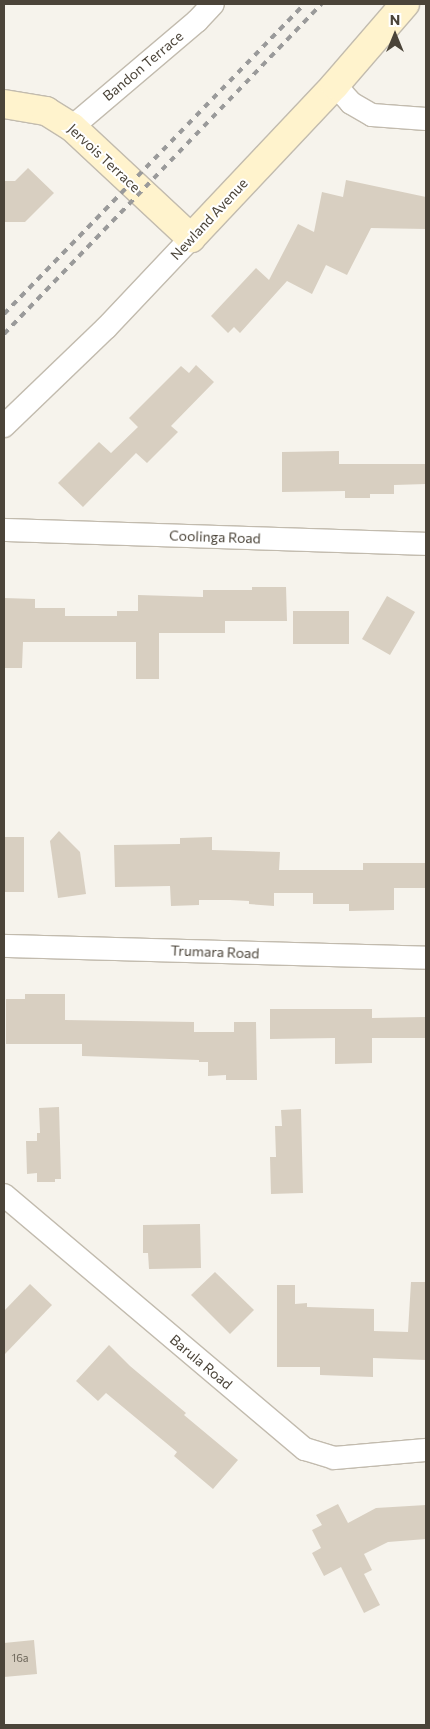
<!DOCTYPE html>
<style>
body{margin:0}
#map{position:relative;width:430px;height:1729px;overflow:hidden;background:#f6f3ec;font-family:Commissioner,sans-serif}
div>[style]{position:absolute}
.building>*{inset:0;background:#d8cfc1}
.roads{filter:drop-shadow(1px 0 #c2bbae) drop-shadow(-1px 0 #c2bbae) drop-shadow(0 1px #c2bbae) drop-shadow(0 -1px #c2bbae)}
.street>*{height:22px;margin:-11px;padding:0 11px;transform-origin:11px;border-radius:11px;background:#fff}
.secondary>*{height:28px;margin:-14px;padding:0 14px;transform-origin:14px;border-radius:14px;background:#fff3cd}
.rail>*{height:4px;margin-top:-2px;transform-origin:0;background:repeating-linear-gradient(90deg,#9a9a9a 0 6px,transparent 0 12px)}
span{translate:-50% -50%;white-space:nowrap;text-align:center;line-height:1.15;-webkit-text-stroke:4px #fff;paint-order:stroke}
.number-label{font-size:11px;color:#6e675b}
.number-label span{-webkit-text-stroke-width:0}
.street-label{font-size:14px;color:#4b4439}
.frame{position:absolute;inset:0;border:5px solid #4b4439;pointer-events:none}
.north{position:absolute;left:370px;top:10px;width:50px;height:50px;-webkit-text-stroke:4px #fff;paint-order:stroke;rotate:0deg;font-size:14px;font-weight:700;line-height:20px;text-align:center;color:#4b4439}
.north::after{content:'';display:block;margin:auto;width:18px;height:22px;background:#4b4439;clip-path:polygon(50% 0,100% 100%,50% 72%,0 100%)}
</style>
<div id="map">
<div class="building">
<i style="clip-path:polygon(28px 168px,54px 193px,25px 222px,4px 222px,4px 181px,15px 181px)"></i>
<i style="clip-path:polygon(346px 180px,426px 197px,426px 229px,371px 228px,347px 275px,326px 265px,312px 294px,287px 281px,240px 333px,234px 327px,228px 333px,211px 316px,256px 268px,269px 280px,298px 224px,314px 232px,322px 192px,343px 197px)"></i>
<i style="clip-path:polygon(196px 365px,214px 382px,171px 426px,178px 432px,147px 463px,136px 453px,83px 507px,58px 483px,99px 442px,111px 453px,138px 427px,129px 418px,181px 366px,189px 373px)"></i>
<i style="clip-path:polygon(339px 451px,339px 464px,426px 464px,426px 484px,394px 485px,394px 494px,370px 494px,370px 498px,345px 498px,345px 491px,282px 492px,282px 452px)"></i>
<i style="clip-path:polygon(252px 587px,286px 587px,287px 621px,225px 621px,225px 633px,159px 633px,159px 679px,136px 679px,136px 642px,23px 642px,22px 668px,4px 668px,4px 598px,35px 599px,35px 608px,65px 608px,65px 616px,117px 616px,117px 611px,138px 611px,138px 595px,203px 597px,203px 590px,252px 590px)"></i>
<i style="clip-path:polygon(387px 596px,415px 612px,390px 655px,362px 639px)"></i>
<i style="clip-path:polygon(293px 611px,349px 611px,349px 644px,293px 644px)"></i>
<i style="clip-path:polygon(59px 831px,80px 852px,86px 894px,58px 898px,50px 841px)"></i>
<i style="clip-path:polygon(4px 837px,24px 837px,24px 892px,4px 892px)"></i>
<i style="clip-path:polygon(212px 837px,212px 850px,280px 852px,279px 870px,363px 870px,363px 863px,426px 863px,426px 888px,394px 888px,394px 910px,349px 911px,349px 904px,313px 904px,313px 893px,274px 893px,274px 906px,249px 904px,249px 901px,230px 900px,199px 900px,199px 905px,171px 906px,170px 886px,115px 887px,114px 845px,180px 844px,180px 838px)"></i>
<i style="clip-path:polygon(25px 994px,65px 994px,65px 1020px,194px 1022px,194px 1032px,234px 1032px,234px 1022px,256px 1022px,257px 1080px,226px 1080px,226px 1075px,208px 1076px,208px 1062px,199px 1062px,199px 1060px,82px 1056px,82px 1044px,6px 1044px,6px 999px,25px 999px)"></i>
<i style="clip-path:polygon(270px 1009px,372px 1009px,372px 1018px,426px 1017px,426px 1038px,372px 1038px,372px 1063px,335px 1064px,335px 1038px,270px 1039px)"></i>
<i style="clip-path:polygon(59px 1107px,61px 1179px,55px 1179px,55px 1182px,37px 1182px,37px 1173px,27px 1174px,26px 1141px,37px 1141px,37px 1133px,40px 1133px,39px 1108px)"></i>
<i style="clip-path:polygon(301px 1109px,303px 1193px,271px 1194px,270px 1157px,276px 1157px,275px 1126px,282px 1126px,281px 1110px)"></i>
<i style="clip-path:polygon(200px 1224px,201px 1268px,149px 1269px,148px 1253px,143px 1253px,143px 1225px)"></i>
<i style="clip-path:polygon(215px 1272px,254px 1310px,230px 1334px,191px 1295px)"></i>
<i style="clip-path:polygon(411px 1282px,426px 1282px,426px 1360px,373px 1358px,373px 1377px,320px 1375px,320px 1367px,277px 1367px,277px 1285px,295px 1285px,295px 1304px,307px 1303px,307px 1307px,374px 1309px,374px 1331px,408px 1332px)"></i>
<i style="clip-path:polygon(30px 1284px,52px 1305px,4px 1355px,4px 1311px)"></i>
<i style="clip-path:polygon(109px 1345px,130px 1366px,186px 1413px,184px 1415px,238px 1460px,213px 1489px,174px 1456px,177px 1452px,106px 1393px,98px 1401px,76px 1381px)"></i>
<i style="clip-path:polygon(338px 1504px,348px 1523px,376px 1508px,426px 1505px,426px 1539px,388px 1542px,364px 1554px,372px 1570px,364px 1574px,380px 1605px,364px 1613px,341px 1567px,324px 1576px,312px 1553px,321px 1548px,312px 1530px,322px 1525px,316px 1515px)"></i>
<i style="clip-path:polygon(34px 1640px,37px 1674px,4px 1677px,4px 1643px)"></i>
</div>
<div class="roads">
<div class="street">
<i style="left:335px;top:85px;width:24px;rotate:48deg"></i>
<i style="left:351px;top:103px;width:24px;rotate:30deg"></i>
<i style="left:372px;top:115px;width:54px;rotate:4.2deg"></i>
<i style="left:72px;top:127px;width:164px;rotate:-40.3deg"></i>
<i style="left:197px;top:21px;width:23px;rotate:-47deg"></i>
<i style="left:4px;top:426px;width:141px;rotate:-43.9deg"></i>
<i style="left:106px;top:328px;width:124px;rotate:-46.6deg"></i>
<i style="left:4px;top:530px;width:422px;rotate:1.9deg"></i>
<i style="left:4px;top:946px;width:422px;rotate:1.6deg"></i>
<i style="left:4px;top:1195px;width:394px;rotate:40.2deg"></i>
<i style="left:305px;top:1449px;width:30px;rotate:17deg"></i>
<i style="left:334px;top:1458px;width:92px;rotate:-5deg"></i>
</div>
<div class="secondary">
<i style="left:4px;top:104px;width:43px;rotate:9.5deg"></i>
<i style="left:46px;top:111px;width:31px;rotate:32deg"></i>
<i style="left:72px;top:127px;width:163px;rotate:43deg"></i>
<i style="left:191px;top:238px;width:210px;rotate:-46.7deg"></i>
<i style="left:335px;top:85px;width:107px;rotate:-49.2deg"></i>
</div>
</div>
<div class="rail">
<i style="left:4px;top:314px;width:431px;rotate:-45.9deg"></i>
<i style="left:4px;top:334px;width:458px;rotate:-46.1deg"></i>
</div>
<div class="number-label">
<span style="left:20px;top:1658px">16a</span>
</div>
<div class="street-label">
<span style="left:143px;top:66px;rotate:-40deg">Bandon Terrace</span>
<span style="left:104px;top:158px;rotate:43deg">Jervois Terrace</span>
<span style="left:209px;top:219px;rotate:-47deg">Newland Avenue</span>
<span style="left:215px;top:537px;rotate:2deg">Coolinga Road</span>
<span style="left:215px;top:952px;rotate:2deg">Trumara Road</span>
<span style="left:201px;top:1362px;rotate:40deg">Barula Road</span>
</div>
<div class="frame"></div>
<div class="north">N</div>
</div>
